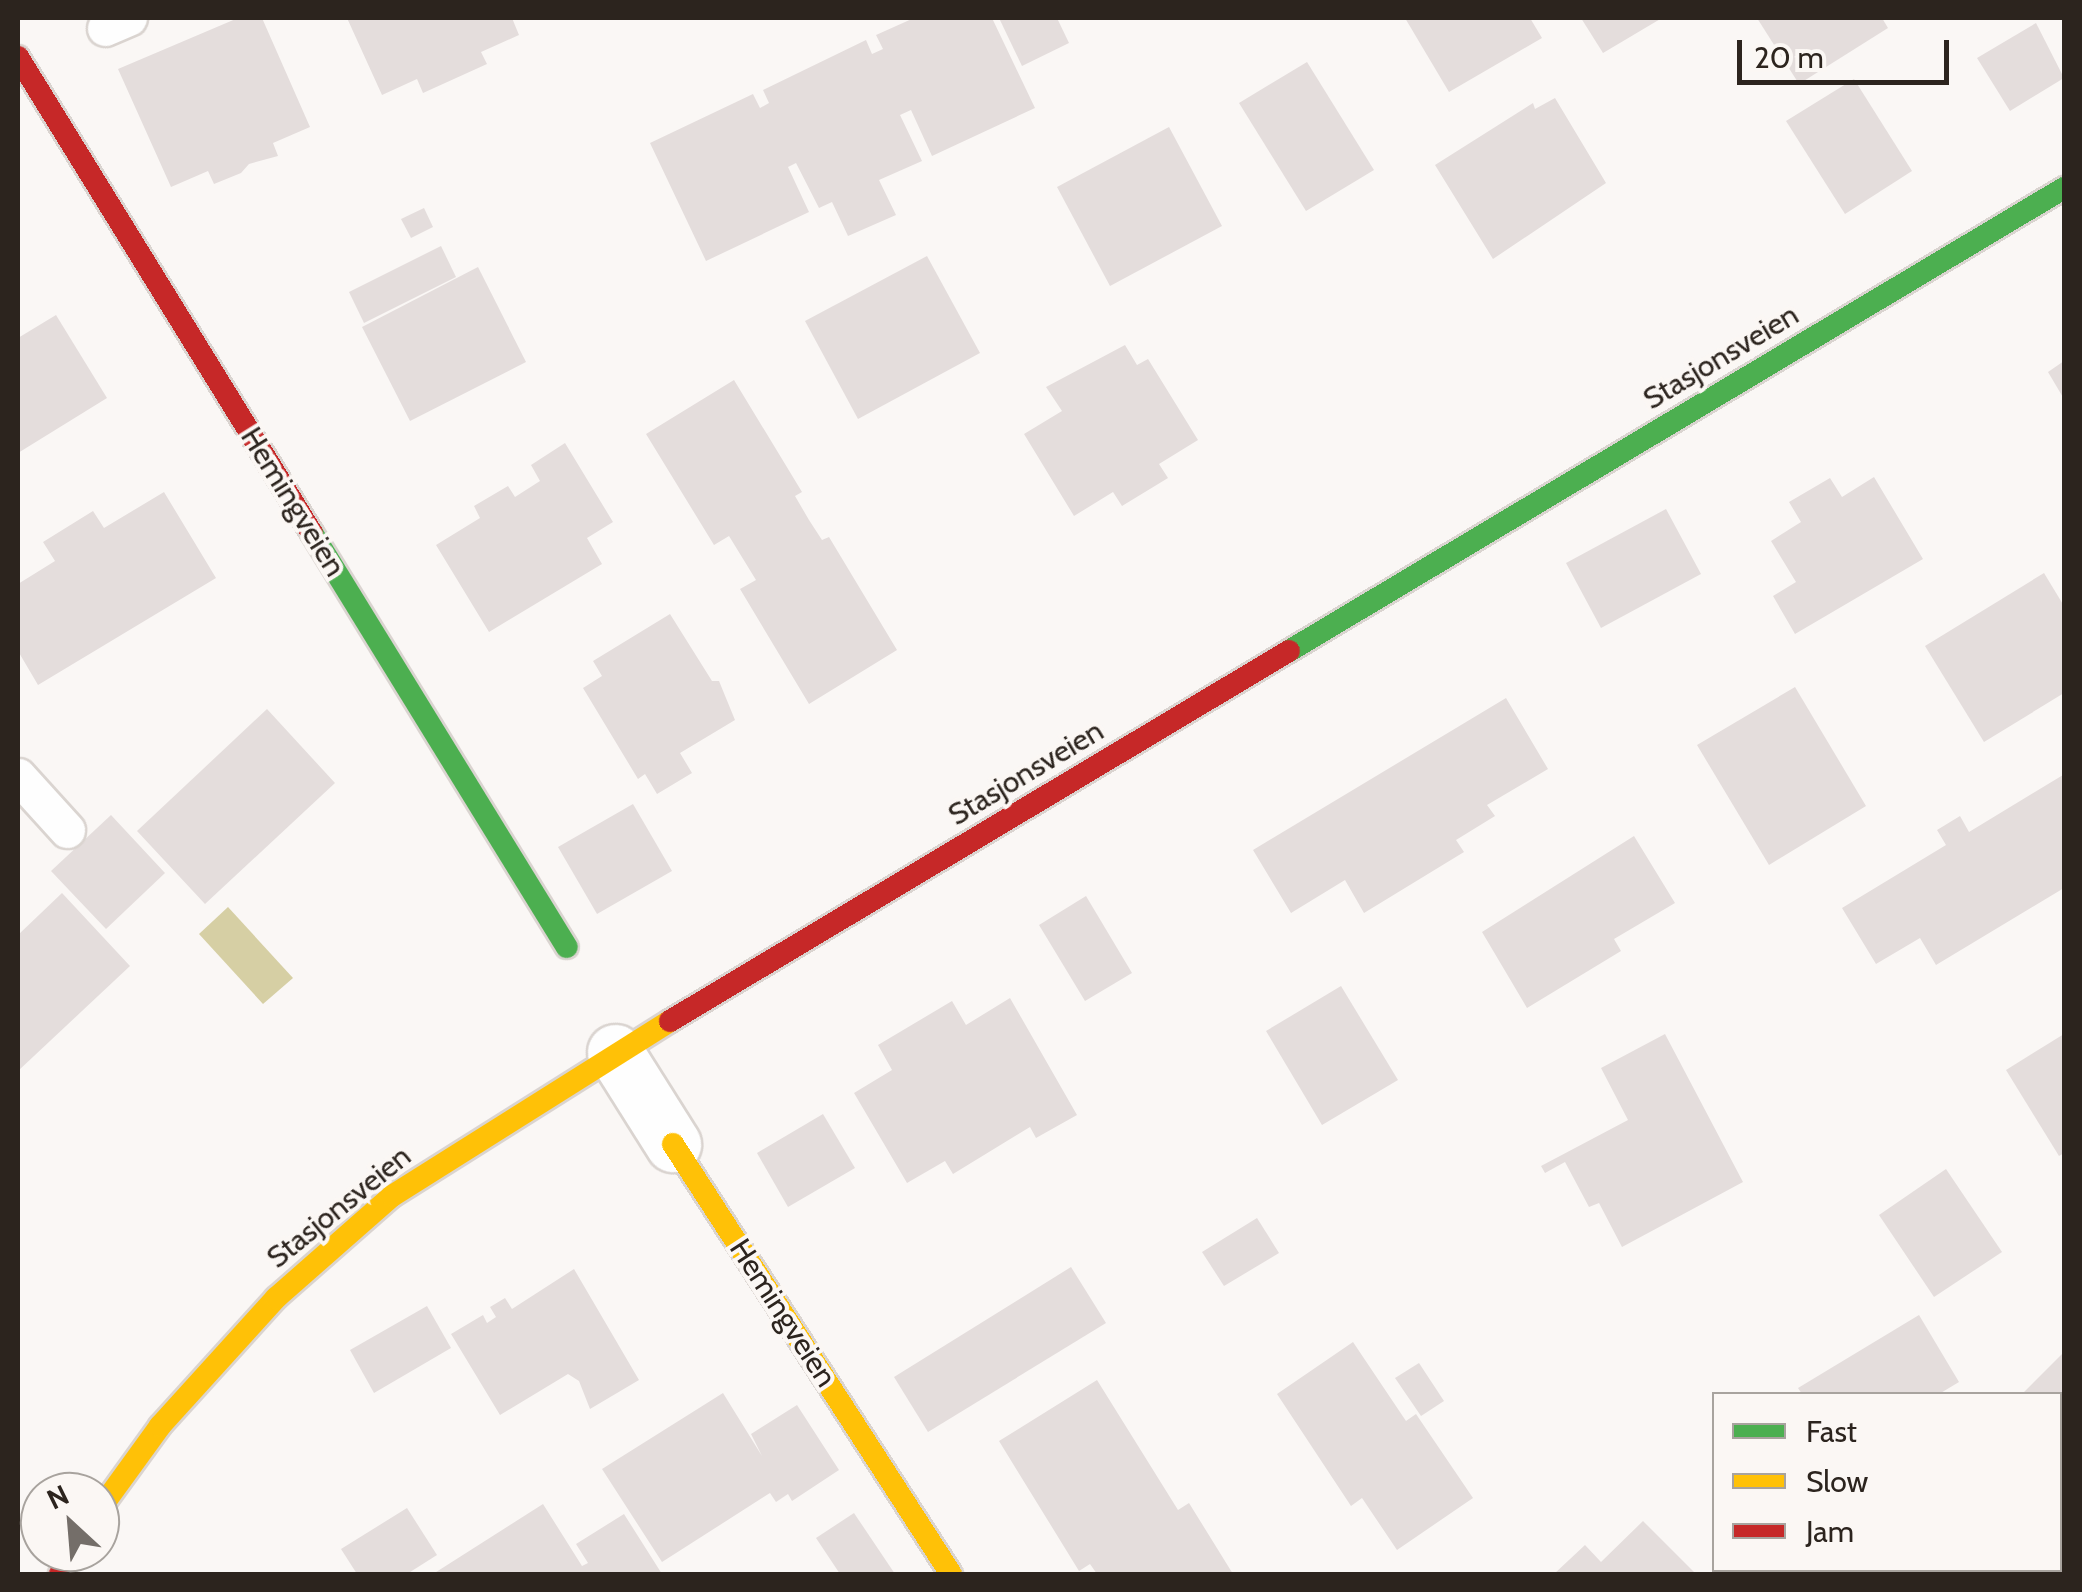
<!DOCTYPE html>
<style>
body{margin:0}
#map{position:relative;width:2082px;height:1592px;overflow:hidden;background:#faf7f5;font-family:Cabin,sans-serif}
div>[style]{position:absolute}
.water>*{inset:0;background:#d6cfa4}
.building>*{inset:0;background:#e4dddc}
.roads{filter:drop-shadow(2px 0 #dad4d0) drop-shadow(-2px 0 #dad4d0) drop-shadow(0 2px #dad4d0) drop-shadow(0 -2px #dad4d0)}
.lane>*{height:35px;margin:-17.5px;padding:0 17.5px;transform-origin:17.5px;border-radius:17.5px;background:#fefefe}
.street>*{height:55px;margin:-27.5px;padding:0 27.5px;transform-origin:27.5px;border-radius:27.5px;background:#fefefe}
.fast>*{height:22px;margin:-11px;padding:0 11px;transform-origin:11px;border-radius:11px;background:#4caf50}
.slow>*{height:22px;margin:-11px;padding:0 11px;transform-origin:11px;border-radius:11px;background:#ffc107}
.jam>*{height:22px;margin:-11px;padding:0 11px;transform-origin:11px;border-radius:11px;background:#c62828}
span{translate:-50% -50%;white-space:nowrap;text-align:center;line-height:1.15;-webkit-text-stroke:8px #fbf7f4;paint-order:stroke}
.street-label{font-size:30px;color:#2c241e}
.frame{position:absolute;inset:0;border:20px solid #2c241e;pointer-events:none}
.legend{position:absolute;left:1712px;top:1392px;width:350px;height:180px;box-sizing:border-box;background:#fbf7f4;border:2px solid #a8a39e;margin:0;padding:12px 18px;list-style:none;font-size:30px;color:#2c241e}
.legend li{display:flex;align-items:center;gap:20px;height:50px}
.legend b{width:50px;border:2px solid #a8a39e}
.north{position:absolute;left:20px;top:1472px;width:100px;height:100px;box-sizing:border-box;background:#fbf7f4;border:2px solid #a8a39e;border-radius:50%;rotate:334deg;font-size:28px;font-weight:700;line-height:40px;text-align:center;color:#2c241e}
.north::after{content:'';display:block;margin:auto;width:35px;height:45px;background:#746e69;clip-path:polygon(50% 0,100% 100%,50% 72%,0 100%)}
.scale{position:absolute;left:1737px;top:40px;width:212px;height:45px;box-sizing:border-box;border:5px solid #2c241e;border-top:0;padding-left:12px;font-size:30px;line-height:35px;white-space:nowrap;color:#2c241e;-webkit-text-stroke:8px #fbf7f4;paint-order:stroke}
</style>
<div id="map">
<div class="water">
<i style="clip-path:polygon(228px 907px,293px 978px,263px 1004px,199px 934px)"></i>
</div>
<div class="building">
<i style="clip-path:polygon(238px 18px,262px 18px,310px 127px,273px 143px,278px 156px,249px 164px,241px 173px,214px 184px,208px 171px,171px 187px,118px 69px)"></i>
<i style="clip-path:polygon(347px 18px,512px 18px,519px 35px,481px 52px,487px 64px,423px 93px,417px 79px,382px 95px)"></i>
<i style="clip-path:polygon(914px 18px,992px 18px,1035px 108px,932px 156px,911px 110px,900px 115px,922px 161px,879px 180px,896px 215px,848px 236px,832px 202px,819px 208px,796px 163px,788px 167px,809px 212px,706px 261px,650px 143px,753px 94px,760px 108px,769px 103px,763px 90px,866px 40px,872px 54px,883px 49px,876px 35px)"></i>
<i style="clip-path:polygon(999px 18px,1057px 18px,1069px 43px,1022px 66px)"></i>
<i style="clip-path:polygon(1405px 18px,1530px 18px,1542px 38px,1449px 92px)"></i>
<i style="clip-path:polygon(1581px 18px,1662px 18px,1603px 53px)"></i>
<i style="clip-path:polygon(1757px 18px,1882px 18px,1888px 28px,1799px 84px)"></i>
<i style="clip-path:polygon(2036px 23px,2064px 78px,2010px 111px,1977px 58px)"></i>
<i style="clip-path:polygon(1307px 62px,1374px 170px,1306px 211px,1239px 103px)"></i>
<i style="clip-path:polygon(1854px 79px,1912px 171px,1845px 214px,1786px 121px)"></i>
<i style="clip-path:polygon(1555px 98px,1606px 183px,1493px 259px,1435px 165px,1533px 103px,1535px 109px)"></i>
<i style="clip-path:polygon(1169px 127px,1222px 226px,1110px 286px,1057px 187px)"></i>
<i style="clip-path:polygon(424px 208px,433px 227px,411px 238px,401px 219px)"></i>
<i style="clip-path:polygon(441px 246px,456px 277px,364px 323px,349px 292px)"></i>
<i style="clip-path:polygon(927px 256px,980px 353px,858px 419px,805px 321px)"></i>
<i style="clip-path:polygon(478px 267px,526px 362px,410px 421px,362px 327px)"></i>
<i style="clip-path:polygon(56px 315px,107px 398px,18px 453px,18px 338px)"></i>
<i style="clip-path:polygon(1125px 345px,1137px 365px,1148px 359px,1198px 440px,1159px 464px,1168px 478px,1122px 506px,1113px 492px,1074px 516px,1024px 434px,1062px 411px,1046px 387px)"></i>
<i style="clip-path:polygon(2064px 361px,2064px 399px,2048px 372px)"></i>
<i style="clip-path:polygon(734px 380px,802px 492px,795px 496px,809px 520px,822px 540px,829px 537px,897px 650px,809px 704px,740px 589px,756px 580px,729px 536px,714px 545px,646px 434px)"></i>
<i style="clip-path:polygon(565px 443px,613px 522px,587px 538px,602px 564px,489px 632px,436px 545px,480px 518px,474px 506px,508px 486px,515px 497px,540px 481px,531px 465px)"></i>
<i style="clip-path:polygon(1874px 477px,1923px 559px,1795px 634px,1773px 596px,1796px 582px,1771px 541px,1801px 522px,1789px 502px,1830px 478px,1842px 497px)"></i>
<i style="clip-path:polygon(164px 492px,216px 578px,38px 685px,18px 651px,18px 584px,55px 561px,43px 542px,93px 511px,104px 528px)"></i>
<i style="clip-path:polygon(1666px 509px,1701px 574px,1601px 628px,1566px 563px)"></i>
<i style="clip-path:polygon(2044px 573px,2064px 606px,2064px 693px,1984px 742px,1925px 646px)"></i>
<i style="clip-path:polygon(670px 614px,712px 681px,719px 681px,735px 720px,680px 753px,692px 773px,657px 794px,645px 774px,638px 779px,583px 688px,602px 676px,593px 661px)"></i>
<i style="clip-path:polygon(1795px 687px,1866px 806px,1769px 865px,1697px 745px)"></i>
<i style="clip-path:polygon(1506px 698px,1548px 769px,1487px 805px,1495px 816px,1456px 840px,1464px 852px,1364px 913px,1345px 880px,1291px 913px,1253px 850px)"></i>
<i style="clip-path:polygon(267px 709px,335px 783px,205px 904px,137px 831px)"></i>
<i style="clip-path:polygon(2063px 775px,2064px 888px,1936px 965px,1920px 938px,1876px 964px,1842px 908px,1946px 845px,1937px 830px,1960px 816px,1969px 832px)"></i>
<i style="clip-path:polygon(633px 804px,672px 871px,597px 914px,558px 847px)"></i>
<i style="clip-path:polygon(111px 815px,165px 873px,106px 929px,51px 871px)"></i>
<i style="clip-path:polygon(1634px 836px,1675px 903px,1614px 939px,1621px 951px,1527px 1008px,1482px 932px)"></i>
<i style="clip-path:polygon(62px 893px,130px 966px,18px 1071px,18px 935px)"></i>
<i style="clip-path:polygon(1086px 896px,1132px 973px,1085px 1001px,1039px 925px)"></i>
<i style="clip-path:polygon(1341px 986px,1398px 1080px,1322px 1125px,1266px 1031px)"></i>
<i style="clip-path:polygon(1010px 998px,1077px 1115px,1036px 1138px,1030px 1127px,953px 1174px,945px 1161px,907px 1183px,854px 1093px,892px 1070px,878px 1045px,952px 1001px,966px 1025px)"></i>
<i style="clip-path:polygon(1665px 1034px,1743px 1182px,1622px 1247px,1599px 1203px,1589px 1207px,1565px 1162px,1545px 1173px,1541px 1166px,1628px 1120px,1601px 1068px)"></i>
<i style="clip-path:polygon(2064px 1034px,2064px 1153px,2059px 1156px,2006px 1070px)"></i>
<i style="clip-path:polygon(823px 1114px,855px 1168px,788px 1207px,757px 1153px)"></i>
<i style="clip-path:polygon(1946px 1169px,2002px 1252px,1934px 1297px,1879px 1215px)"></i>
<i style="clip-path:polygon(1257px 1218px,1279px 1253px,1224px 1286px,1202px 1252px)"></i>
<i style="clip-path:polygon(1071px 1267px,1106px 1323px,928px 1432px,894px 1377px)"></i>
<i style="clip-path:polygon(574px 1269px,639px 1380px,590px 1409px,579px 1381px,568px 1374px,500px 1415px,451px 1334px,483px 1315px,487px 1323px,496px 1317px,490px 1307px,505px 1298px,512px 1309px)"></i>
<i style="clip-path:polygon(427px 1306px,451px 1348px,374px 1393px,350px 1350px)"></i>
<i style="clip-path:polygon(1919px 1315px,1959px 1382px,1939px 1394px,1802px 1394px,1798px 1388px)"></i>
<i style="clip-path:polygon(1353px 1342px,1406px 1421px,1416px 1414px,1473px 1498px,1397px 1550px,1362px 1498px,1351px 1506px,1277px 1394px)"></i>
<i style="clip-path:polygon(2064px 1352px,2064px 1487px,2063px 1489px,2060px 1394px,2022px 1394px)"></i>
<i style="clip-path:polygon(1419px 1363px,1444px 1401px,1421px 1416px,1395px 1378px)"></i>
<i style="clip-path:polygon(1097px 1380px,1178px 1510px,1189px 1503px,1233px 1574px,1097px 1574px,1090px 1564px,1079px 1571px,999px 1441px)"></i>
<i style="clip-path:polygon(723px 1393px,762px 1456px,751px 1434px,797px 1405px,839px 1470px,792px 1501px,788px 1494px,776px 1502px,770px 1493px,662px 1562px,602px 1469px)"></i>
<i style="clip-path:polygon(543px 1504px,582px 1566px,588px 1563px,576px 1544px,624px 1514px,662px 1574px,433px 1574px)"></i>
<i style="clip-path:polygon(407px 1508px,437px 1555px,407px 1574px,357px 1574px,341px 1549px)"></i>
<i style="clip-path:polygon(854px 1513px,895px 1574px,840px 1574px,816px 1538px)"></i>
<i style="clip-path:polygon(1643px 1521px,1696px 1574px,1554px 1574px,1585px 1545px,1601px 1562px)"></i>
</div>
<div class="roads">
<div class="lane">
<i style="left:105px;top:28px;width:26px;rotate:-23deg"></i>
<i style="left:18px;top:776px;width:73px;rotate:47.8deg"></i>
</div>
<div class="street">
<i style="left:615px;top:1052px;width:109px;rotate:57.8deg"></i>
</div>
<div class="fast">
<i style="left:312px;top:533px;width:486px;rotate:58.4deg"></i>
<i style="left:1289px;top:651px;width:903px;rotate:-30.85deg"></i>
</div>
<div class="slow">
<i style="left:673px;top:1144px;width:512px;rotate:57.12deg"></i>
<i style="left:100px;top:1509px;width:102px;rotate:-54.1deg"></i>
<i style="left:160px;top:1426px;width:173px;rotate:-47.8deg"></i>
<i style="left:276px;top:1298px;width:154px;rotate:-41.3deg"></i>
<i style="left:392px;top:1196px;width:328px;rotate:-32.2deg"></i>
</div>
<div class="jam">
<i style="left:18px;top:57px;width:559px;rotate:58.3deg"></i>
<i style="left:670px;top:1021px;width:721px;rotate:-30.87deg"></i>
<i style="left:60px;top:1574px;width:26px;rotate:-58deg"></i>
</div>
</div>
<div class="street-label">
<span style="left:1721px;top:357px;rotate:-31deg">Stasjonsveien</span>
<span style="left:293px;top:502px;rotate:58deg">Hemingveien</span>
<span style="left:1026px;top:773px;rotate:-31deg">Stasjonsveien</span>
<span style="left:339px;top:1207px;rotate:-39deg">Stasjonsveien</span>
<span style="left:783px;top:1313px;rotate:57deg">Hemingveien</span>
</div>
<div class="frame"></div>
<ul class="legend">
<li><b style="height:12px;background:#4caf50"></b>Fast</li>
<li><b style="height:12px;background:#ffc107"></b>Slow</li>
<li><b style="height:12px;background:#c62828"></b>Jam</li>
</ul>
<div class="north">N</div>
<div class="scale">20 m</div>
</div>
